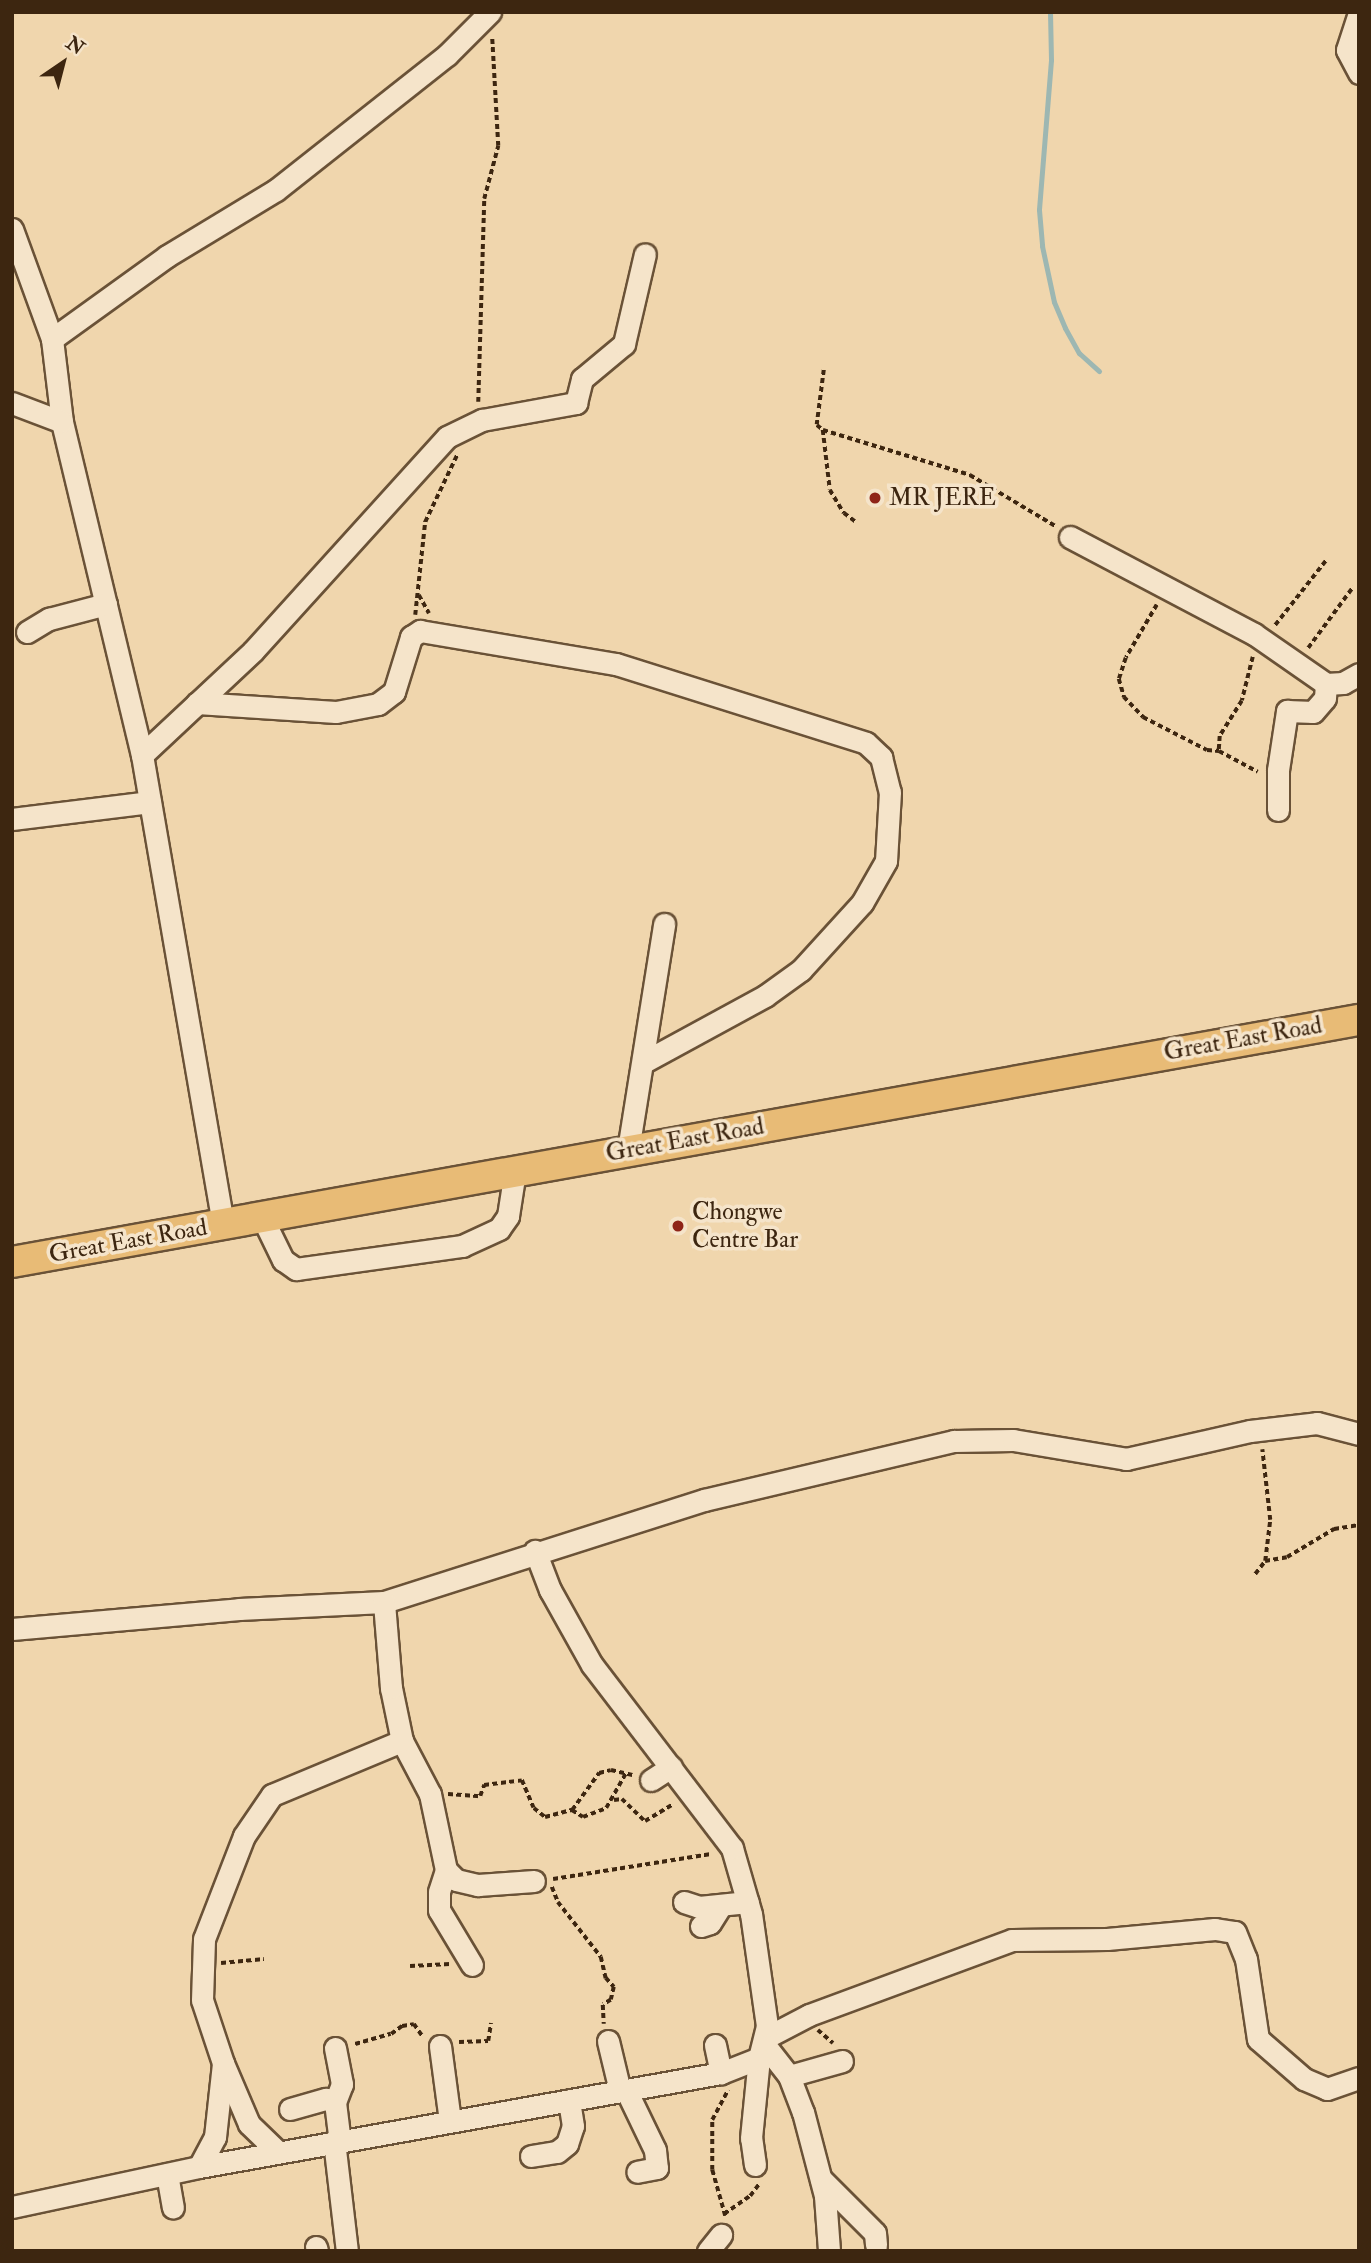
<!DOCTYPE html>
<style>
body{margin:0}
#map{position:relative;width:1371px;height:2263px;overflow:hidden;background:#f0d6ad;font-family:"IM FELL Double Pica",serif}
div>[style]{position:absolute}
.stream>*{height:5px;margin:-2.5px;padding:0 2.5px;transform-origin:2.5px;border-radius:2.5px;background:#9db7b2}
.path>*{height:3.5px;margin-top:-1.75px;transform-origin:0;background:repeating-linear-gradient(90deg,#3d2610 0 5px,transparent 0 8.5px)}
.roads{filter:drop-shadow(2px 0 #6a5237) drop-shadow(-2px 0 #6a5237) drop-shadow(0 2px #6a5237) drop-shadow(0 -2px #6a5237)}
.minor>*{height:21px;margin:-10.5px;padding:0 10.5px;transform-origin:10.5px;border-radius:10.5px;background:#f5e4ca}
.highway>*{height:30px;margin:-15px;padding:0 15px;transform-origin:15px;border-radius:15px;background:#e8bb76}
.dots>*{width:19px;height:19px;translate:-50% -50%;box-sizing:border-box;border:4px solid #f5e4ca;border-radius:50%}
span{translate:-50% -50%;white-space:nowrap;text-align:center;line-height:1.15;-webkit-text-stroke:7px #f5e4ca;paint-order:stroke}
.poi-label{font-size:24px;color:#3d2610}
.left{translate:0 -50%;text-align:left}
.street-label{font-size:24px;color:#3d2610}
.frame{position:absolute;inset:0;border:14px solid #3d2610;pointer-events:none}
.north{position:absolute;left:28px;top:28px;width:70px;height:70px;-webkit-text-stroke:5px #f5e4ca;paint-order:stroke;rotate:35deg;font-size:19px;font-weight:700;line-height:28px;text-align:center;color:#3d2610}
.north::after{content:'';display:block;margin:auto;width:24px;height:32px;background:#3d2610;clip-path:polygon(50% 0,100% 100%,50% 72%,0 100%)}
</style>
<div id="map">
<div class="stream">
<i style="left:1050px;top:12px;width:48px;rotate:88.8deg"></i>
<i style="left:1051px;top:60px;width:150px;rotate:94.6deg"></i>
<i style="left:1039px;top:210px;width:36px;rotate:85deg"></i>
<i style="left:1042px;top:246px;width:57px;rotate:77.9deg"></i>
<i style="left:1054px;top:302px;width:28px;rotate:67deg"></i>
<i style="left:1065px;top:328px;width:29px;rotate:61deg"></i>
<i style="left:1079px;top:353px;width:27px;rotate:42deg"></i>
</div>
<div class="path">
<i style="left:824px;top:370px;width:55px;rotate:97.3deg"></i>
<i style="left:817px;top:425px;width:8px;rotate:40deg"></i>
<i style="left:823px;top:430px;width:154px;rotate:17deg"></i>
<i style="left:970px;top:475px;width:101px;rotate:30.9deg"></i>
<i style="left:478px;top:402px;width:203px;rotate:-88.3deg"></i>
<i style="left:484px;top:199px;width:55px;rotate:-75.2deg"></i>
<i style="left:498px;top:146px;width:108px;rotate:-93.2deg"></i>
<i style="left:823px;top:430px;width:60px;rotate:83.3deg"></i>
<i style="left:830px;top:490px;width:27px;rotate:59deg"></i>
<i style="left:844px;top:513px;width:15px;rotate:37deg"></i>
<i style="left:419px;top:595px;width:21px;rotate:61deg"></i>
<i style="left:1157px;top:605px;width:61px;rotate:120.3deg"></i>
<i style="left:1126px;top:658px;width:22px;rotate:108deg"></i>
<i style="left:1119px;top:679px;width:19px;rotate:74deg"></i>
<i style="left:1124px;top:697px;width:28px;rotate:46deg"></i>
<i style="left:1143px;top:717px;width:72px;rotate:27.3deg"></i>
<i style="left:1207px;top:750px;width:12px;rotate:5deg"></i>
<i style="left:415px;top:615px;width:94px;rotate:-83.9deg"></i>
<i style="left:425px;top:522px;width:74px;rotate:-64.5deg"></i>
<i style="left:1275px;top:625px;width:84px;rotate:-51.8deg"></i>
<i style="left:1308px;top:648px;width:76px;rotate:-53.6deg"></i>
<i style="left:1253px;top:657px;width:45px;rotate:104deg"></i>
<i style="left:1242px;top:701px;width:41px;rotate:122.2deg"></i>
<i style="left:1220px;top:736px;width:15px;rotate:94deg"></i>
<i style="left:1219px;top:751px;width:44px;rotate:28.3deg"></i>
<i style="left:1265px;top:1561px;width:22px;rotate:-10deg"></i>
<i style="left:1287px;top:1557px;width:55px;rotate:-30.8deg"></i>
<i style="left:1334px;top:1529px;width:25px;rotate:-9deg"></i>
<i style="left:1255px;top:1574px;width:16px;rotate:-52deg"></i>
<i style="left:1265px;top:1561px;width:41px;rotate:-83deg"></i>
<i style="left:1270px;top:1520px;width:71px;rotate:-96.4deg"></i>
<i style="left:448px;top:1794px;width:32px;rotate:4deg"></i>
<i style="left:480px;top:1796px;width:12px;rotate:-70deg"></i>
<i style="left:484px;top:1785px;width:38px;rotate:-7deg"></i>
<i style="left:522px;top:1780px;width:30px;rotate:67deg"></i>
<i style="left:534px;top:1808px;width:14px;rotate:39deg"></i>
<i style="left:545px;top:1817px;width:28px;rotate:-15deg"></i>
<i style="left:572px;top:1810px;width:46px;rotate:-53.9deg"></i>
<i style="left:599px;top:1773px;width:12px;rotate:-14deg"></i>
<i style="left:611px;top:1770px;width:22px;rotate:13deg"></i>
<i style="left:614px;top:1800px;width:8px;rotate:-7deg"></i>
<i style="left:622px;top:1799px;width:32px;rotate:44deg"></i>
<i style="left:645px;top:1821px;width:33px;rotate:-31deg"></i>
<i style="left:572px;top:1810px;width:13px;rotate:32deg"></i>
<i style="left:583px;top:1817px;width:25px;rotate:-21deg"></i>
<i style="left:606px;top:1808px;width:40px;rotate:-60.3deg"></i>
<i style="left:553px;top:1879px;width:160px;rotate:-9deg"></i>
<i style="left:552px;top:1887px;width:16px;rotate:68deg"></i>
<i style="left:558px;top:1902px;width:70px;rotate:52deg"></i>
<i style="left:601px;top:1957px;width:22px;rotate:77deg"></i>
<i style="left:606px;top:1978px;width:12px;rotate:48deg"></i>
<i style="left:614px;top:1987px;width:13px;rotate:103deg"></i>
<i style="left:611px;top:2000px;width:9px;rotate:148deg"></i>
<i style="left:603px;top:2005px;width:19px;rotate:87deg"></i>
<i style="left:221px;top:1963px;width:43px;rotate:-5.3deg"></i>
<i style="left:410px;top:1966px;width:40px;rotate:-2.9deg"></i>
<i style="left:818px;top:2030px;width:20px;rotate:41deg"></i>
<i style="left:459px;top:2042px;width:29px;rotate:-2deg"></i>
<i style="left:488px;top:2041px;width:18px;rotate:-81deg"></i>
<i style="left:355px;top:2044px;width:37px;rotate:-16deg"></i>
<i style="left:391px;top:2034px;width:14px;rotate:-36deg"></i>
<i style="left:402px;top:2026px;width:12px;rotate:-9deg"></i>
<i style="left:414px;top:2024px;width:16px;rotate:55deg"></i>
<i style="left:724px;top:2214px;width:32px;rotate:-35deg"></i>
<i style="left:750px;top:2196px;width:15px;rotate:-53deg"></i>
<i style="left:725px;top:2216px;width:48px;rotate:-105.8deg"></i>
<i style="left:712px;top:2170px;width:50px;rotate:-90deg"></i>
<i style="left:712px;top:2120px;width:34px;rotate:-62deg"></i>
</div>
<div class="roads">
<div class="minor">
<i style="left:1359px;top:13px;width:39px;rotate:108deg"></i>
<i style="left:1347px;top:50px;width:26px;rotate:62deg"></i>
<i style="left:12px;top:229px;width:117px;rotate:70deg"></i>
<i style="left:52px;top:339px;width:84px;rotate:83.1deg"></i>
<i style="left:62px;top:422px;width:342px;rotate:76.5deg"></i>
<i style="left:142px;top:755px;width:476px;rotate:80.2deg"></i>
<i style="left:52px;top:339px;width:142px;rotate:-35.8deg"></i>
<i style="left:167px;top:256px;width:127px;rotate:-31.2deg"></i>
<i style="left:276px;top:190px;width:218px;rotate:-38.3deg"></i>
<i style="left:447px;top:55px;width:61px;rotate:-45deg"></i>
<i style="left:12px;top:403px;width:53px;rotate:20.8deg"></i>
<i style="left:1070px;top:537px;width:208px;rotate:27.8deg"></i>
<i style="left:1254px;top:634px;width:88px;rotate:34.8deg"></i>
<i style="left:1326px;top:684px;width:17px;rotate:-3deg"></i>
<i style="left:1343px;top:683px;width:18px;rotate:-29deg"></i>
<i style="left:27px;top:632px;width:26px;rotate:-31deg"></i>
<i style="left:49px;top:619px;width:59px;rotate:-14.7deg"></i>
<i style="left:197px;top:703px;width:139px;rotate:3.7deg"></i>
<i style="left:336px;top:712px;width:43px;rotate:-10.8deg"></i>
<i style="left:378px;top:704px;width:20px;rotate:-37deg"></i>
<i style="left:394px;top:692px;width:58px;rotate:-72.8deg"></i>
<i style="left:411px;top:637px;width:11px;rotate:-34deg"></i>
<i style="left:420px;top:631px;width:199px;rotate:9.6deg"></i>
<i style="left:616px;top:664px;width:262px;rotate:17.5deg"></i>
<i style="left:866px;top:743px;width:21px;rotate:43deg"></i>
<i style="left:881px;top:757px;width:36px;rotate:76deg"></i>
<i style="left:890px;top:792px;width:69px;rotate:93.3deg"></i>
<i style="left:886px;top:861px;width:48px;rotate:119.7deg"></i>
<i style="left:862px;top:903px;width:91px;rotate:132.3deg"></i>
<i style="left:801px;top:970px;width:44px;rotate:144.2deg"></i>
<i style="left:765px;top:996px;width:138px;rotate:151.4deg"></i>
<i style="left:142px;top:755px;width:152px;rotate:-43.1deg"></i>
<i style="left:253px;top:651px;width:289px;rotate:-47.8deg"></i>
<i style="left:447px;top:437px;width:39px;rotate:-26deg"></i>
<i style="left:482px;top:420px;width:96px;rotate:-10.3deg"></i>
<i style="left:576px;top:403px;width:25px;rotate:-76deg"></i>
<i style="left:582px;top:379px;width:55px;rotate:-39.8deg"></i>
<i style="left:624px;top:344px;width:92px;rotate:-76.9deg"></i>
<i style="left:1278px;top:810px;width:40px;rotate:-90deg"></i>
<i style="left:1278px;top:770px;width:60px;rotate:-81.3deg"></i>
<i style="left:1287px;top:711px;width:26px;rotate:2deg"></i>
<i style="left:1313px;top:712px;width:18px;rotate:-49deg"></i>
<i style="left:1325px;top:698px;width:14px;rotate:-86deg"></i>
<i style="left:12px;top:819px;width:139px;rotate:-7deg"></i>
<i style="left:628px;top:1150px;width:229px;rotate:-80.9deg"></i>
<i style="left:263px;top:1219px;width:46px;rotate:64deg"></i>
<i style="left:283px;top:1260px;width:16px;rotate:35deg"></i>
<i style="left:296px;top:1269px;width:168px;rotate:-7.9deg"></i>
<i style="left:462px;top:1246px;width:41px;rotate:-24.7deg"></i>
<i style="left:499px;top:1229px;width:16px;rotate:-55deg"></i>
<i style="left:508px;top:1216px;width:46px;rotate:-81.2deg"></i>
<i style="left:12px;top:1629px;width:228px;rotate:-5deg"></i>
<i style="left:239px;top:1609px;width:145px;rotate:-2.8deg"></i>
<i style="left:384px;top:1602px;width:336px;rotate:-17.7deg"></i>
<i style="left:704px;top:1500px;width:257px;rotate:-13.3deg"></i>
<i style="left:954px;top:1441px;width:59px;rotate:-1deg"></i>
<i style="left:1013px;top:1440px;width:115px;rotate:9.5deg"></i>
<i style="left:1126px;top:1459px;width:127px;rotate:-12.7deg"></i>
<i style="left:1250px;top:1431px;width:67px;rotate:-6.8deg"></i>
<i style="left:1317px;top:1423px;width:43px;rotate:14.7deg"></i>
<i style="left:402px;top:1741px;width:60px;rotate:62.2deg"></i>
<i style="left:430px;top:1794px;width:78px;rotate:78.1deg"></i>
<i style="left:446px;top:1870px;width:23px;rotate:108deg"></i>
<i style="left:439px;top:1892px;width:18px;rotate:90deg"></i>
<i style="left:439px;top:1910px;width:64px;rotate:59deg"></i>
<i style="left:651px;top:1780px;width:24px;rotate:-33deg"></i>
<i style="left:446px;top:1870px;width:14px;rotate:45deg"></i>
<i style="left:456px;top:1880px;width:23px;rotate:13deg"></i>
<i style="left:478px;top:1885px;width:56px;rotate:-4.1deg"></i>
<i style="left:684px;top:1902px;width:16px;rotate:18deg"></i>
<i style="left:699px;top:1907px;width:49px;rotate:-5.8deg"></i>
<i style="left:701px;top:1926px;width:9px;rotate:-18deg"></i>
<i style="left:710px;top:1923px;width:19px;rotate:-58deg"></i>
<i style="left:767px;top:2037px;width:47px;rotate:-27.6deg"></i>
<i style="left:809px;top:2015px;width:216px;rotate:-20.3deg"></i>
<i style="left:1012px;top:1940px;width:95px;rotate:-0.6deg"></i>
<i style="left:1107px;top:1939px;width:108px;rotate:-5.3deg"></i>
<i style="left:1215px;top:1929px;width:20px;rotate:9deg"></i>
<i style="left:1235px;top:1932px;width:29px;rotate:68deg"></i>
<i style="left:1246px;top:1959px;width:81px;rotate:81.5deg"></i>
<i style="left:1258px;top:2039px;width:61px;rotate:41deg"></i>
<i style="left:1304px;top:2079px;width:25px;rotate:23deg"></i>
<i style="left:1327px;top:2089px;width:34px;rotate:-19deg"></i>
<i style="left:608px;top:2041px;width:51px;rotate:76.5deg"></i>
<i style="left:764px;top:2044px;width:41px;rotate:52deg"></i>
<i style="left:789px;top:2076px;width:39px;rotate:69deg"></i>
<i style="left:803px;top:2112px;width:87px;rotate:75.3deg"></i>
<i style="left:825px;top:2196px;width:55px;rotate:85.8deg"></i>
<i style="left:715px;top:2045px;width:29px;rotate:78deg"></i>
<i style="left:440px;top:2046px;width:76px;rotate:82.4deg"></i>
<i style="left:335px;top:2048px;width:37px;rotate:79deg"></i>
<i style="left:342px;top:2084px;width:19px;rotate:111deg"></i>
<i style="left:223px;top:2063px;width:66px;rotate:66.9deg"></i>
<i style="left:249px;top:2124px;width:40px;rotate:44deg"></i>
<i style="left:789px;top:2076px;width:55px;rotate:-15.8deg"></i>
<i style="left:626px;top:2090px;width:67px;rotate:64.2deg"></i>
<i style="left:655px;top:2150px;width:18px;rotate:84deg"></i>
<i style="left:657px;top:2168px;width:20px;rotate:169deg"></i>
<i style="left:290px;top:2109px;width:37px;rotate:-16deg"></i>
<i style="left:326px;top:2099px;width:9px;rotate:18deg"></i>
<i style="left:335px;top:2102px;width:38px;rotate:83deg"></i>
<i style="left:334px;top:2141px;width:111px;rotate:83.3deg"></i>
<i style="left:531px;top:2156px;width:26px;rotate:-9deg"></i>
<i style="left:557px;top:2152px;width:13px;rotate:-39deg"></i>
<i style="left:567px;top:2144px;width:19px;rotate:-72deg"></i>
<i style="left:573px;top:2126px;width:26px;rotate:-99deg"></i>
<i style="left:755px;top:2165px;width:27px;rotate:-98deg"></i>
<i style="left:751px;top:2138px;width:80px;rotate:-84.3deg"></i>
<i style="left:199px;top:2167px;width:34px;rotate:-62deg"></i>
<i style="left:215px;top:2137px;width:74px;rotate:-83.8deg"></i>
<i style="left:223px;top:2063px;width:66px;rotate:-108.4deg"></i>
<i style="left:202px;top:2000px;width:61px;rotate:-88.1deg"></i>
<i style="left:204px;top:1939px;width:110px;rotate:-68.8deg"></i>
<i style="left:244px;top:1836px;width:50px;rotate:-55.7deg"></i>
<i style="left:272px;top:1795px;width:141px;rotate:-22.6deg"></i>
<i style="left:402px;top:1741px;width:54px;rotate:-101.7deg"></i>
<i style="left:391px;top:1688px;width:86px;rotate:-94.7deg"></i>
<i style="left:167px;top:2174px;width:34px;rotate:80deg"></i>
<i style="left:821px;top:2179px;width:76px;rotate:45deg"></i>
<i style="left:875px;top:2233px;width:12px;rotate:85deg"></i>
<i style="left:12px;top:2207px;width:191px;rotate:-12.1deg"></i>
<i style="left:199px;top:2167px;width:530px;rotate:-10.21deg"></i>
<i style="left:721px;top:2073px;width:41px;rotate:-21.5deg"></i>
<i style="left:759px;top:2058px;width:33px;rotate:-76deg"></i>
<i style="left:767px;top:2026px;width:113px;rotate:-98.1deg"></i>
<i style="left:751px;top:1914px;width:69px;rotate:-106.1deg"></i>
<i style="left:732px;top:1848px;width:230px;rotate:-127.4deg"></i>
<i style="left:592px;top:1665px;width:86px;rotate:-119.2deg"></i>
<i style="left:550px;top:1590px;width:42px;rotate:-111deg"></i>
<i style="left:316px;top:2247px;width:4px;rotate:76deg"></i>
<i style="left:708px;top:2251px;width:21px;rotate:-51deg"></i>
</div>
<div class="highway">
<i style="left:12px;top:1262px;width:1369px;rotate:-10.19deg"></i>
</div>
</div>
<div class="dots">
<i style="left:875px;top:498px;background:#8f2418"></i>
<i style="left:678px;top:1226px;background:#8f2418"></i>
</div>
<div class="poi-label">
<span class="left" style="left:889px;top:498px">MR JERE</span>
<span class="left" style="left:692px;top:1226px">Chongwe<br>Centre Bar</span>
</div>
<div class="street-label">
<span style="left:1243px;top:1039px;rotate:-10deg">Great East Road</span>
<span style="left:685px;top:1140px;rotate:-10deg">Great East Road</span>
<span style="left:128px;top:1241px;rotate:-10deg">Great East Road</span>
</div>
<div class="frame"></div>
<div class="north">N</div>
</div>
